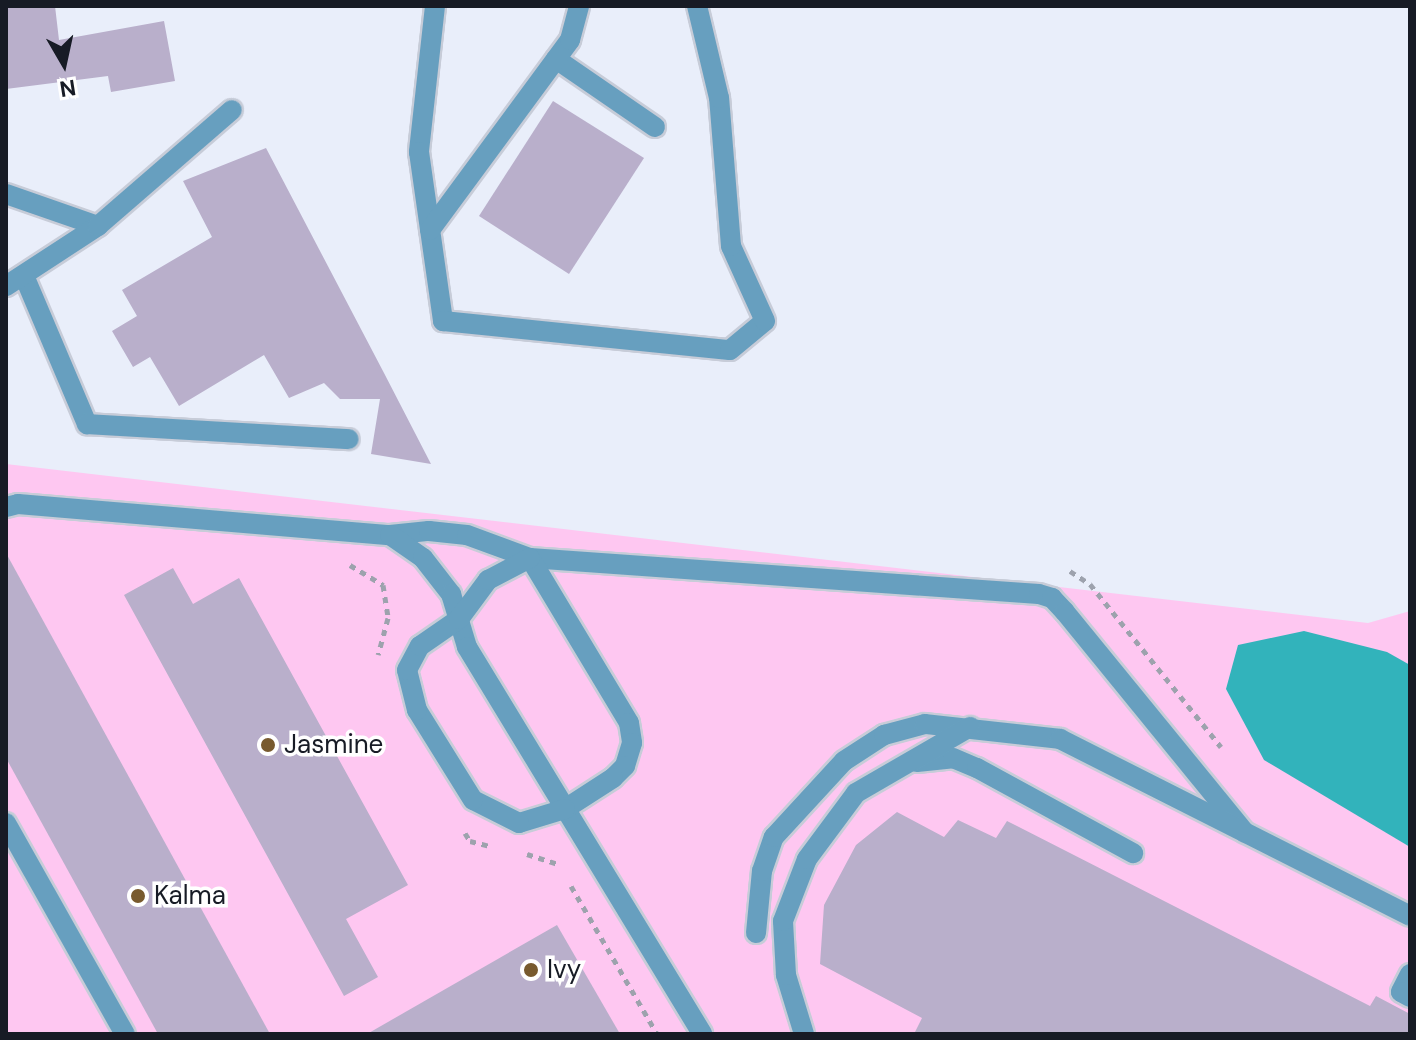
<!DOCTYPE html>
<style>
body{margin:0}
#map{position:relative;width:1416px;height:1040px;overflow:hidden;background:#e9eefa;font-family:"DM Sans",sans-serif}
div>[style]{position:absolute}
.green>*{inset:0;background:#fec7f1}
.water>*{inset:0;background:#32b3bb}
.building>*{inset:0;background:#b9afcb}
.path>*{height:5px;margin-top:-2.5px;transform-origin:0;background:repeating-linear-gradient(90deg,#9da2ad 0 6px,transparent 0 12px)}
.roads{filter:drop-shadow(2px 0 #c7ccd8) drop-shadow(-2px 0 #c7ccd8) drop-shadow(0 2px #c7ccd8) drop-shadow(0 -2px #c7ccd8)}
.lane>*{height:20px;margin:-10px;padding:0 10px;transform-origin:10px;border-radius:10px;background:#679fbf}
.dots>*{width:22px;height:22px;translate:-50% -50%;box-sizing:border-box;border:4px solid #fff;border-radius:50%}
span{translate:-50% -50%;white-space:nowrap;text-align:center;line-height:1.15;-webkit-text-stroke:7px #fff;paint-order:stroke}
.poi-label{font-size:26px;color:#171b25}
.left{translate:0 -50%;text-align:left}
.frame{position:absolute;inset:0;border:8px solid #171b25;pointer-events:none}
.north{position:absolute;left:24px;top:24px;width:80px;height:80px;-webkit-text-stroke:6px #fff;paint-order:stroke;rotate:171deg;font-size:22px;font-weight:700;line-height:32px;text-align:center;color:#171b25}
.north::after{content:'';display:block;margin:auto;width:28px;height:36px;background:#171b25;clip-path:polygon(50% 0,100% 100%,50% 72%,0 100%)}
</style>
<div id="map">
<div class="green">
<i style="clip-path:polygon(6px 464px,1368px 623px,1410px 611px,1410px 1034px,6px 1034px)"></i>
</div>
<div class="water">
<i style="clip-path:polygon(1304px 631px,1387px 652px,1410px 665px,1410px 847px,1264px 760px,1226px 689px,1238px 645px)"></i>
</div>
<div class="building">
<i style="clip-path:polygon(6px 6px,55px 6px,59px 40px,164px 21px,175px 81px,111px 92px,108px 76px,6px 89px)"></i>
<i style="clip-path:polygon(553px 101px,644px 158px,569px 274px,479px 216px)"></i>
<i style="clip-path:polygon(266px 148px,384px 373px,431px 464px,371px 454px,380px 399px,340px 399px,324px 383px,289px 398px,264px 355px,179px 406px,150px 357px,133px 367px,112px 331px,137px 316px,122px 290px,212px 237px,183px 181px)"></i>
<i style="clip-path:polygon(6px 553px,270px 1034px,158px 1034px,6px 758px)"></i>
<i style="clip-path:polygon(173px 568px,193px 604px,239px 578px,408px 885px,346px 919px,378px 977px,344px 996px,124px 595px)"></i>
<i style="clip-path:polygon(897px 812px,944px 837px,958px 820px,996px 838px,1007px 821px,1370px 1006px,1376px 996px,1410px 1014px,1410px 1034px,914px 1034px,922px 1018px,820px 964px,824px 905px,856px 845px)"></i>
<i style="clip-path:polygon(557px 925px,620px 1034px,367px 1034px)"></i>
</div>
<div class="path">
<i style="left:350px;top:565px;width:39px;rotate:31deg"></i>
<i style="left:383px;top:585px;width:33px;rotate:81deg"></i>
<i style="left:388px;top:618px;width:38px;rotate:105deg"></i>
<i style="left:1070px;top:571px;width:24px;rotate:33deg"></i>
<i style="left:1090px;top:584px;width:209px;rotate:51.2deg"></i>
<i style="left:465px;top:833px;width:9px;rotate:58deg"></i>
<i style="left:470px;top:841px;width:21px;rotate:14deg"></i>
<i style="left:527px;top:854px;width:33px;rotate:18deg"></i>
<i style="left:571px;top:886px;width:171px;rotate:59.8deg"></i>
</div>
<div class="roads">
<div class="lane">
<i style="left:435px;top:6px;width:147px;rotate:96.3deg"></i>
<i style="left:419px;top:152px;width:171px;rotate:81.9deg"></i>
<i style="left:443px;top:321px;width:288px;rotate:5.8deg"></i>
<i style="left:730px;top:350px;width:45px;rotate:-39.6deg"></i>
<i style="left:765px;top:321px;width:82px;rotate:-114.4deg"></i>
<i style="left:731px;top:246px;width:148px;rotate:-94.6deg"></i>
<i style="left:719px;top:98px;width:95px;rotate:-103.4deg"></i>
<i style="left:556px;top:59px;width:120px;rotate:34.5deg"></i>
<i style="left:6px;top:194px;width:97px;rotate:19.2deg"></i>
<i style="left:430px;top:230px;width:236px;rotate:-53.6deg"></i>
<i style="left:570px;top:40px;width:35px;rotate:-75deg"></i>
<i style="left:25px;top:278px;width:159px;rotate:67deg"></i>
<i style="left:87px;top:424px;width:262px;rotate:3.3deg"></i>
<i style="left:6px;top:286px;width:110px;rotate:-33.1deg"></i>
<i style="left:98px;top:226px;width:177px;rotate:-40.9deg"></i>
<i style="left:6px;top:507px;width:12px;rotate:-14deg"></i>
<i style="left:18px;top:504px;width:373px;rotate:4.8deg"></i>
<i style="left:390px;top:535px;width:39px;rotate:-6deg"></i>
<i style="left:429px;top:531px;width:38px;rotate:6deg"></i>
<i style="left:467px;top:535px;width:67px;rotate:20.1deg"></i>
<i style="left:530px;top:558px;width:510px;rotate:4.05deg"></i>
<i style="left:1039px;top:594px;width:14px;rotate:17deg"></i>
<i style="left:1052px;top:598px;width:19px;rotate:47deg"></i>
<i style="left:1065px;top:612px;width:285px;rotate:50.8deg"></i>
<i style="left:390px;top:535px;width:40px;rotate:34.9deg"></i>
<i style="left:423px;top:558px;width:46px;rotate:52.1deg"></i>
<i style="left:451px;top:594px;width:55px;rotate:73.2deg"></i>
<i style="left:467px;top:647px;width:453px;rotate:58.7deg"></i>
<i style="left:530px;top:558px;width:192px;rotate:59deg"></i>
<i style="left:629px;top:723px;width:20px;rotate:81deg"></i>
<i style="left:632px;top:743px;width:24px;rotate:107deg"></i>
<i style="left:625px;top:766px;width:17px;rotate:135deg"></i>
<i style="left:613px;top:778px;width:57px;rotate:147.1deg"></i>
<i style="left:565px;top:809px;width:48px;rotate:163.1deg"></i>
<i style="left:519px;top:823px;width:51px;rotate:-153.4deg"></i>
<i style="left:473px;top:800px;width:106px;rotate:-121.9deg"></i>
<i style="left:417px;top:710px;width:41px;rotate:-104deg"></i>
<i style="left:407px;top:670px;width:27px;rotate:-62deg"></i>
<i style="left:420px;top:646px;width:47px;rotate:-34.7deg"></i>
<i style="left:459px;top:619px;width:49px;rotate:-53.4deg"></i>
<i style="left:488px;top:580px;width:47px;rotate:-27.6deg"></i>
<i style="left:917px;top:762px;width:36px;rotate:-6deg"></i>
<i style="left:953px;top:758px;width:26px;rotate:23deg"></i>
<i style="left:977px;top:768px;width:178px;rotate:28.6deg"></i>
<i style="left:6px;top:823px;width:242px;rotate:60.6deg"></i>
<i style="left:756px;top:933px;width:62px;rotate:-84.5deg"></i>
<i style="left:762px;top:871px;width:36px;rotate:-71deg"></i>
<i style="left:774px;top:837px;width:103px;rotate:-47.4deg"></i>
<i style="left:844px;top:761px;width:48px;rotate:-33deg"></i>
<i style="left:884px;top:735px;width:42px;rotate:-15deg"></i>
<i style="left:925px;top:724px;width:136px;rotate:6.3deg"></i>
<i style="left:1060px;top:739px;width:392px;rotate:26.8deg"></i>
<i style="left:1410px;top:974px;width:20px;rotate:117deg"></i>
<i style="left:1401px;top:992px;width:10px;rotate:29deg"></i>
<i style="left:804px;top:1034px;width:62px;rotate:-107deg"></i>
<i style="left:786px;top:975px;width:54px;rotate:-93.2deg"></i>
<i style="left:783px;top:921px;width:66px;rotate:-68.8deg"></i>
<i style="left:807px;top:859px;width:82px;rotate:-53.4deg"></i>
<i style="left:856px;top:793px;width:132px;rotate:-30.1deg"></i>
</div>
</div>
<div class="dots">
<i style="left:268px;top:745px;background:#785a2e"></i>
<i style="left:138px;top:896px;background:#785a2e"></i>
<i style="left:531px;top:970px;background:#785a2e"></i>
</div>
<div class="poi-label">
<span class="left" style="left:284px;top:745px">Jasmine</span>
<span class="left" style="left:154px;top:896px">Kalma</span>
<span class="left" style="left:547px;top:970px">Ivy</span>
</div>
<div class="frame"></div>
<div class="north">N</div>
</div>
